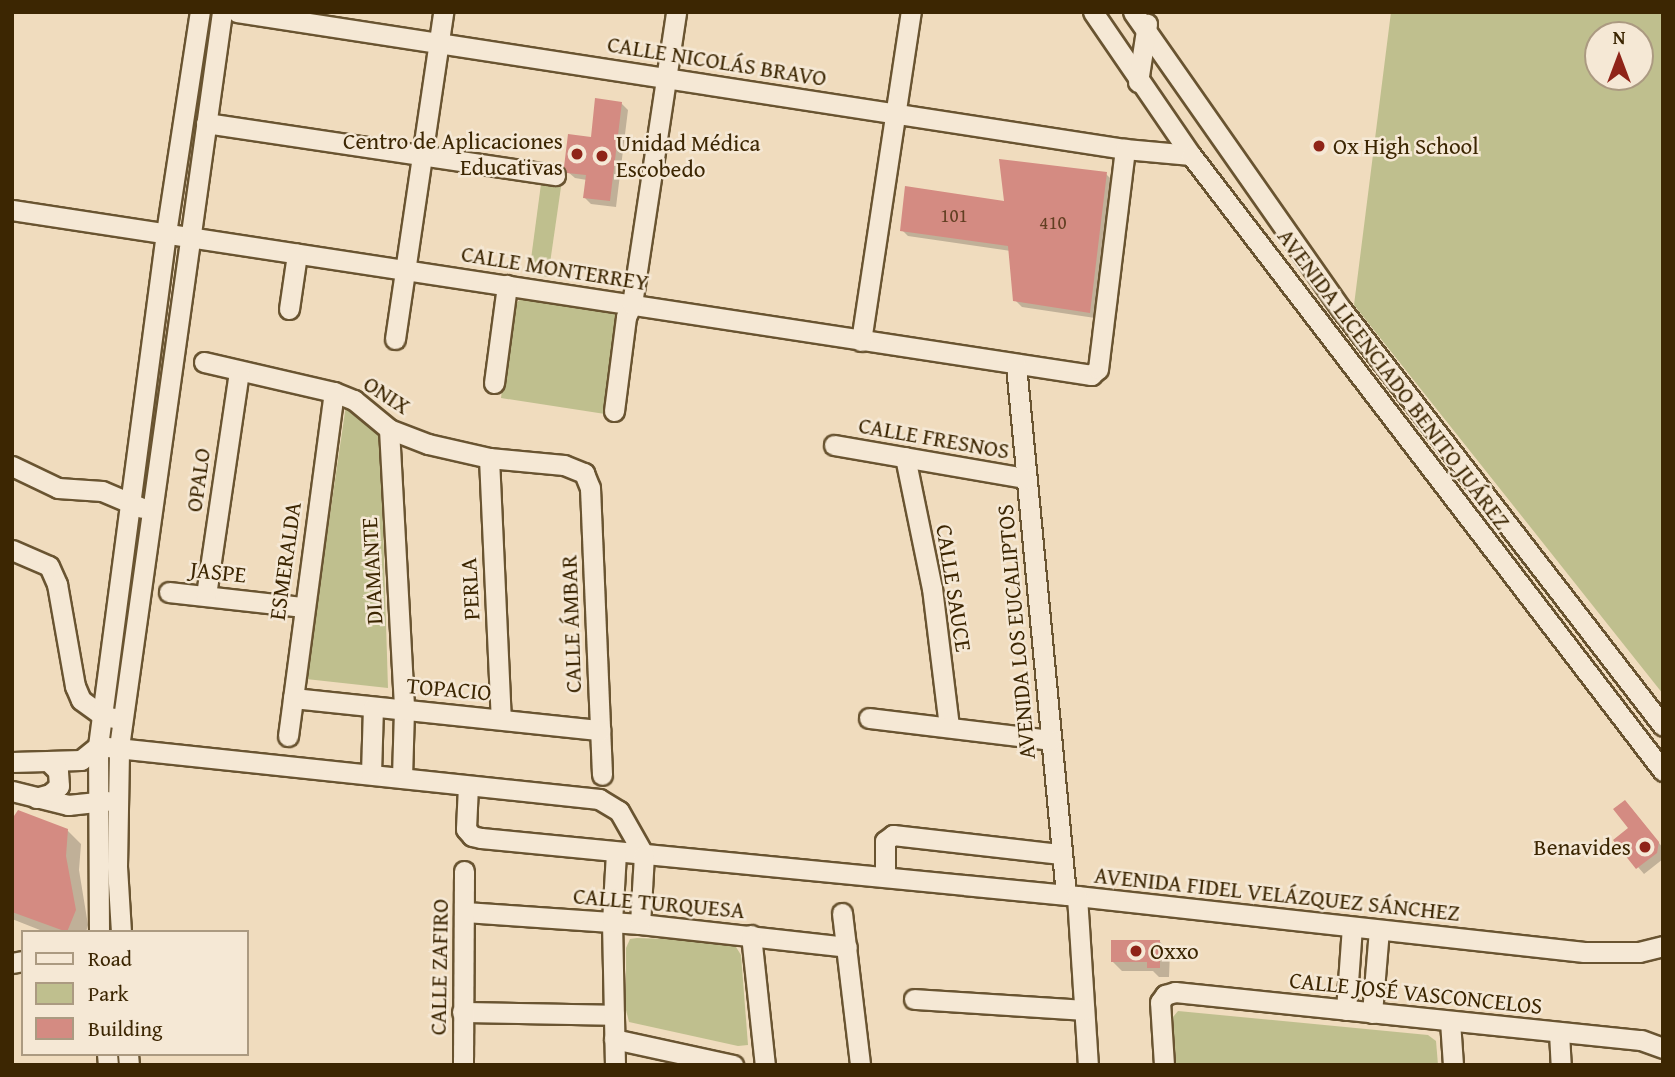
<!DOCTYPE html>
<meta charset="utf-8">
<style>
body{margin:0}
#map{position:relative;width:1675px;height:1077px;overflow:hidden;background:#f0dcbe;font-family:"Gentium Book Plus",serif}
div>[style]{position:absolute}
.green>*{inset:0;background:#bfbf8e}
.shadow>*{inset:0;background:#0003}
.building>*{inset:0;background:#d48b82}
.roads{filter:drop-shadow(2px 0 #695431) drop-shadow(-2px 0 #695431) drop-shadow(0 2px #695431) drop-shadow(0 -2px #695431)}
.minor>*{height:19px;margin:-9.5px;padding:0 9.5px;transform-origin:9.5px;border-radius:9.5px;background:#f5e8d5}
.dots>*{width:19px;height:19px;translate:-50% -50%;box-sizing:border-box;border:4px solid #f5e8d5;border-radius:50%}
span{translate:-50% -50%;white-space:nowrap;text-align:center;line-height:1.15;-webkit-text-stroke:5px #f5e8d5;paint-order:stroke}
.number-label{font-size:19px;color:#623f22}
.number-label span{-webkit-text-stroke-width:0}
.street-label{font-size:23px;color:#3c2602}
.poi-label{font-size:23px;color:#3c2602}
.right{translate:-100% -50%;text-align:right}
.left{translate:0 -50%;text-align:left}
.frame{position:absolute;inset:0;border:14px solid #3c2602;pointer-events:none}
.legend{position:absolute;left:21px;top:930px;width:228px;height:126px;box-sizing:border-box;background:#f5e8d5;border:2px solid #ab9a81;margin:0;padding:9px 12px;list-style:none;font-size:21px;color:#3c2602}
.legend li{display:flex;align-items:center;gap:14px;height:35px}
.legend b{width:35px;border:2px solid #ab9a81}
.north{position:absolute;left:1584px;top:21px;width:70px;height:70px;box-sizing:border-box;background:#f5e8d5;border:2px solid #ab9a81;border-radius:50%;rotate:0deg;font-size:19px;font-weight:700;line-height:28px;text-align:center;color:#3c2602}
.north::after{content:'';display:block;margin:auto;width:24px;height:32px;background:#8f2418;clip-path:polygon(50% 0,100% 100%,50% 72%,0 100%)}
</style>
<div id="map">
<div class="green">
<i style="clip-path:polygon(evenodd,1391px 12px,1663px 12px,1663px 694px,1354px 305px,1391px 12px,1640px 35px,1640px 77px,1598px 77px,1598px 35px,1640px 35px)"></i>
<i style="clip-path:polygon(541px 184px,561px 187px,548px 277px,529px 274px)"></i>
<i style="clip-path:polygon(524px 297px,613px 309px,619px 321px,605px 414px,501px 398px,513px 305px)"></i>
<i style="clip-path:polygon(346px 405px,380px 430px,388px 688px,306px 679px)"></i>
<i style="clip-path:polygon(637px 938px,723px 941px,736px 947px,741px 955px,748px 1045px,738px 1046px,629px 1022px,626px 1010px,626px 948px,630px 939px)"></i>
<i style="clip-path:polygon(1178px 1011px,1428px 1035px,1436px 1041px,1438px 1065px,1176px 1065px,1173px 1017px)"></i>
</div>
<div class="shadow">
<i style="clip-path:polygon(621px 103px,628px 110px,616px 207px,591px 204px,585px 198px,587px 180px,575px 178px,568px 172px)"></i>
<i style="clip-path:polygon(1106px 174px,1112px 180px,1095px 318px,1022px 307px,1015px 300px,1011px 251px,908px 236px,902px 230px)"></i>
<i style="clip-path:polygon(1631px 808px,1663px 848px,1663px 859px,1644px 874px,1615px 840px,1630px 828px)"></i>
<i style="clip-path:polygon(12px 822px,68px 831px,81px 844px,79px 870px,88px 925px,86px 932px,45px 932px,12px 919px)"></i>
<i style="clip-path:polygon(1160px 942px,1170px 952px,1169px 977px,1159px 977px,1153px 971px,1122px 971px,1112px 961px)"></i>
</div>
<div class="building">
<i style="clip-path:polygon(595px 98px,622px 102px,610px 201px,583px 198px,586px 175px,567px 173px,564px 167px,568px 134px,591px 137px)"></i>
<i style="clip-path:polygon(999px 159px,1107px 172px,1090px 313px,1013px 301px,1008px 246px,900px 231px,905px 186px,1004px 201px)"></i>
<i style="clip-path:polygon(1625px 800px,1659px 842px,1657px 853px,1636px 869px,1613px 840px,1628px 828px,1613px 809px)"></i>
<i style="clip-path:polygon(18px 810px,68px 829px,66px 856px,76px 910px,67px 932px,12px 912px,12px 819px)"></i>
<i style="clip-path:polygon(1111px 940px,1160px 940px,1160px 968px,1147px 968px,1147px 962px,1111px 962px)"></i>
</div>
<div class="roads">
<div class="minor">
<i style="left:237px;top:12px;width:899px;rotate:8.77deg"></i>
<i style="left:1125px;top:149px;width:66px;rotate:5.2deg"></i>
<i style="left:1093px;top:12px;width:173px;rotate:55.6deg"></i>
<i style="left:1191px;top:155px;width:776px;rotate:52.54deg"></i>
<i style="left:1133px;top:12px;width:364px;rotate:55deg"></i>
<i style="left:1342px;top:310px;width:525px;rotate:52.34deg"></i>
<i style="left:1138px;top:82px;width:59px;rotate:-81.2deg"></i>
<i style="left:206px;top:123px;width:353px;rotate:8.5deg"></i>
<i style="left:12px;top:210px;width:1092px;rotate:8.69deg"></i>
<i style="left:1091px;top:375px;width:9px;rotate:-41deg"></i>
<i style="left:1098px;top:369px;width:222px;rotate:-83deg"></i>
<i style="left:289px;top:309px;width:56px;rotate:-81.7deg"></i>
<i style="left:395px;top:339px;width:331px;rotate:-81.6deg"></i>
<i style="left:861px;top:341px;width:333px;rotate:-81.4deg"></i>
<i style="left:204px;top:362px;width:133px;rotate:13deg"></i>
<i style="left:334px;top:392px;width:22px;rotate:22deg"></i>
<i style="left:354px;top:400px;width:45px;rotate:39.6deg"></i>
<i style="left:389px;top:429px;width:42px;rotate:21deg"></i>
<i style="left:428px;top:444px;width:63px;rotate:12.9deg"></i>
<i style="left:489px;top:458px;width:75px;rotate:5.3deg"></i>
<i style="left:564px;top:465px;width:22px;rotate:22deg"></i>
<i style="left:584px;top:473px;width:16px;rotate:68deg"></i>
<i style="left:590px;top:488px;width:287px;rotate:87.6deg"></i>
<i style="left:1016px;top:365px;width:532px;rotate:84.61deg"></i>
<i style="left:494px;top:383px;width:99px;rotate:-82.4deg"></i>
<i style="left:614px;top:411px;width:95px;rotate:-82.7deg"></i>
<i style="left:626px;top:317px;width:14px;rotate:-65deg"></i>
<i style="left:632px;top:304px;width:295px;rotate:-81.4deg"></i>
<i style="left:389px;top:429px;width:281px;rotate:86.9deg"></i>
<i style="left:404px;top:710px;width:68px;rotate:91.7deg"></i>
<i style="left:834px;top:445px;width:195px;rotate:9.8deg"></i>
<i style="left:905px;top:457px;width:134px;rotate:78.4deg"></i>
<i style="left:932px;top:588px;width:140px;rotate:83deg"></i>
<i style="left:489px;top:458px;width:260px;rotate:87.4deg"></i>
<i style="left:12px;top:466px;width:51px;rotate:25.6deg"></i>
<i style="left:58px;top:488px;width:44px;rotate:3.9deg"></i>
<i style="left:102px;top:491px;width:43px;rotate:23deg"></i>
<i style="left:12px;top:550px;width:40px;rotate:23.4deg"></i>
<i style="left:49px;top:566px;width:20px;rotate:66deg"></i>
<i style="left:57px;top:584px;width:104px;rotate:80deg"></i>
<i style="left:75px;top:686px;width:15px;rotate:67deg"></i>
<i style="left:81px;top:700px;width:27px;rotate:36deg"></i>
<i style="left:103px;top:716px;width:11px;rotate:10deg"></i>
<i style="left:169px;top:592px;width:135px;rotate:6.4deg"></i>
<i style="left:206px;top:595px;width:226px;rotate:-81.6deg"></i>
<i style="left:293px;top:698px;width:309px;rotate:6deg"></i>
<i style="left:869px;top:718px;width:183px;rotate:6.9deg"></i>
<i style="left:288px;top:736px;width:347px;rotate:-82.4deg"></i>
<i style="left:12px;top:762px;width:69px;rotate:-1.7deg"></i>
<i style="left:81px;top:760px;width:22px;rotate:-39deg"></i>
<i style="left:98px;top:746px;width:504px;rotate:6.04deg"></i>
<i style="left:599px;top:799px;width:23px;rotate:31deg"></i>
<i style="left:619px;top:811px;width:51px;rotate:60.4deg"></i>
<i style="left:371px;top:774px;width:67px;rotate:-88.3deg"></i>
<i style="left:468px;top:786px;width:43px;rotate:92.7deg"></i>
<i style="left:466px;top:829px;width:9px;rotate:49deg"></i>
<i style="left:472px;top:836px;width:9px;rotate:13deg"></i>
<i style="left:481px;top:838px;width:599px;rotate:5.56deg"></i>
<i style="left:1077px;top:896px;width:510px;rotate:6.3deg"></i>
<i style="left:1584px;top:952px;width:55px"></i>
<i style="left:1639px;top:952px;width:25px;rotate:-14deg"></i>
<i style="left:12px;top:791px;width:58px;rotate:14deg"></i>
<i style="left:68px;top:805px;width:39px;rotate:-6deg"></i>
<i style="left:36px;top:798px;width:15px;rotate:-16deg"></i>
<i style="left:50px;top:794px;width:12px;rotate:-42deg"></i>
<i style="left:59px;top:786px;width:15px;rotate:-94deg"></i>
<i style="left:58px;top:771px;width:11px;rotate:-135deg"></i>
<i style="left:885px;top:877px;width:36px;rotate:-90deg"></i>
<i style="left:885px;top:841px;width:10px;rotate:-37deg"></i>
<i style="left:893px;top:835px;width:169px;rotate:6.5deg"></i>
<i style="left:1077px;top:896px;width:169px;rotate:86.3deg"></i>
<i style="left:465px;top:912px;width:175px;rotate:3.9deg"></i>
<i style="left:640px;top:924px;width:208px;rotate:6.3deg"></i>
<i style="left:842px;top:913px;width:153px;rotate:83.2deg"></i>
<i style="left:640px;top:924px;width:69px;rotate:-86.7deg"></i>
<i style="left:99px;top:932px;width:186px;rotate:-90.3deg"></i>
<i style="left:98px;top:746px;width:517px;rotate:-82.45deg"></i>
<i style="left:166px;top:233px;width:224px;rotate:-81.3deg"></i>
<i style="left:121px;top:932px;width:66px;rotate:-93.5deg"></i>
<i style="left:117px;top:866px;width:119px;rotate:-89deg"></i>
<i style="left:119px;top:747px;width:742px;rotate:-82.02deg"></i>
<i style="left:751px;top:935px;width:131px;rotate:83.9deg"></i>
<i style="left:12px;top:963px;width:11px;rotate:-10deg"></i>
<i style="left:914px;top:999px;width:170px;rotate:3.7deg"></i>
<i style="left:1346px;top:1010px;width:83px;rotate:-85.9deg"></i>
<i style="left:462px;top:1012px;width:152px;rotate:1.1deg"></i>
<i style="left:1372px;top:1013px;width:83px;rotate:-85.2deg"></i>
<i style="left:1450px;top:1021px;width:44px;rotate:86.1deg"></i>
<i style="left:1559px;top:1032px;width:33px;rotate:87deg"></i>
<i style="left:614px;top:1039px;width:122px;rotate:12.3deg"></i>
<i style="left:107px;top:1054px;width:11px;rotate:85deg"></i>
<i style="left:128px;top:1054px;width:11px;rotate:85deg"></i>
<i style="left:463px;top:1065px;width:194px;rotate:-89.7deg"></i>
<i style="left:615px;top:1065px;width:143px;rotate:-91.2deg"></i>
<i style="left:612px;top:922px;width:70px;rotate:-86.7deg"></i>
<i style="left:1164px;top:1065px;width:63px;rotate:-93.6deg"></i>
<i style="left:1160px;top:1002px;width:9px;rotate:-54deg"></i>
<i style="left:1165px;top:995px;width:10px;rotate:-17deg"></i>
<i style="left:1175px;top:992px;width:468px;rotate:5.9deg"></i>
<i style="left:1641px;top:1040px;width:23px;rotate:20deg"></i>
</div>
</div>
<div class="dots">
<i style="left:1319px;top:146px;background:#8f2418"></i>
<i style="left:577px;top:154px;background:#8f2418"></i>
<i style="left:602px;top:156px;background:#8f2418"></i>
<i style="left:1645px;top:847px;background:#8f2418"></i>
<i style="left:1136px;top:951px;background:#8f2418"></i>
</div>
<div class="number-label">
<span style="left:954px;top:216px">101</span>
<span style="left:1053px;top:223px">410</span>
</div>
<div class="street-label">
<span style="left:717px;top:61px;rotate:9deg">CALLE NICOLÁS BRAVO</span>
<span style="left:555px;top:268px;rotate:9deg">CALLE MONTERREY</span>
<span style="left:1394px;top:379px;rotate:53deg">AVENIDA LICENCIADO BENITO JUÁREZ</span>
<span style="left:387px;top:395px;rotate:33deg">ONIX</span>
<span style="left:934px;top:438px;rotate:10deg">CALLE FRESNOS</span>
<span style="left:198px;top:480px;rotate:-82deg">OPALO</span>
<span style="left:285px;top:561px;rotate:-82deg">ESMERALDA</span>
<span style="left:372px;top:571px;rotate:-93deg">DIAMANTE</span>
<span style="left:218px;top:572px;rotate:6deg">JASPE</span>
<span style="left:954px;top:588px;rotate:81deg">CALLE SAUCE</span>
<span style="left:470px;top:589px;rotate:-93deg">PERLA</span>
<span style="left:571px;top:624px;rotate:-92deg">CALLE ÁMBAR</span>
<span style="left:1016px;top:632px;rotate:-95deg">AVENIDA LOS EUCALIPTOS</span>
<span style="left:449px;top:689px;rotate:5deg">TOPACIO</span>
<span style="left:1277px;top:894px;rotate:6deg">AVENIDA FIDEL VELÁZQUEZ SÁNCHEZ</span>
<span style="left:659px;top:903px;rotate:5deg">CALLE TURQUESA</span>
<span style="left:439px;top:967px;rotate:-89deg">CALLE ZAFIRO</span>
<span style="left:1416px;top:993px;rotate:6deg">CALLE JOSÉ VASCONCELOS</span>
</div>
<div class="poi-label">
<span class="right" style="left:563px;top:154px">Centro de Aplicaciones<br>Educativas</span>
<span class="left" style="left:616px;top:156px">Unidad Médica<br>Escobedo</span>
<span class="left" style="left:1333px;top:146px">Ox High School</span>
<span class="right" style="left:1631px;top:847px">Benavides</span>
<span class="left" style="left:1150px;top:951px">Oxxo</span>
</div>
<div class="frame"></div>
<ul class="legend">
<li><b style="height:9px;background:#f5e8d5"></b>Road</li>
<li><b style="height:19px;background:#bfbf8e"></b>Park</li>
<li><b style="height:19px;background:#d48b82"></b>Building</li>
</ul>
<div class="north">N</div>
</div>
